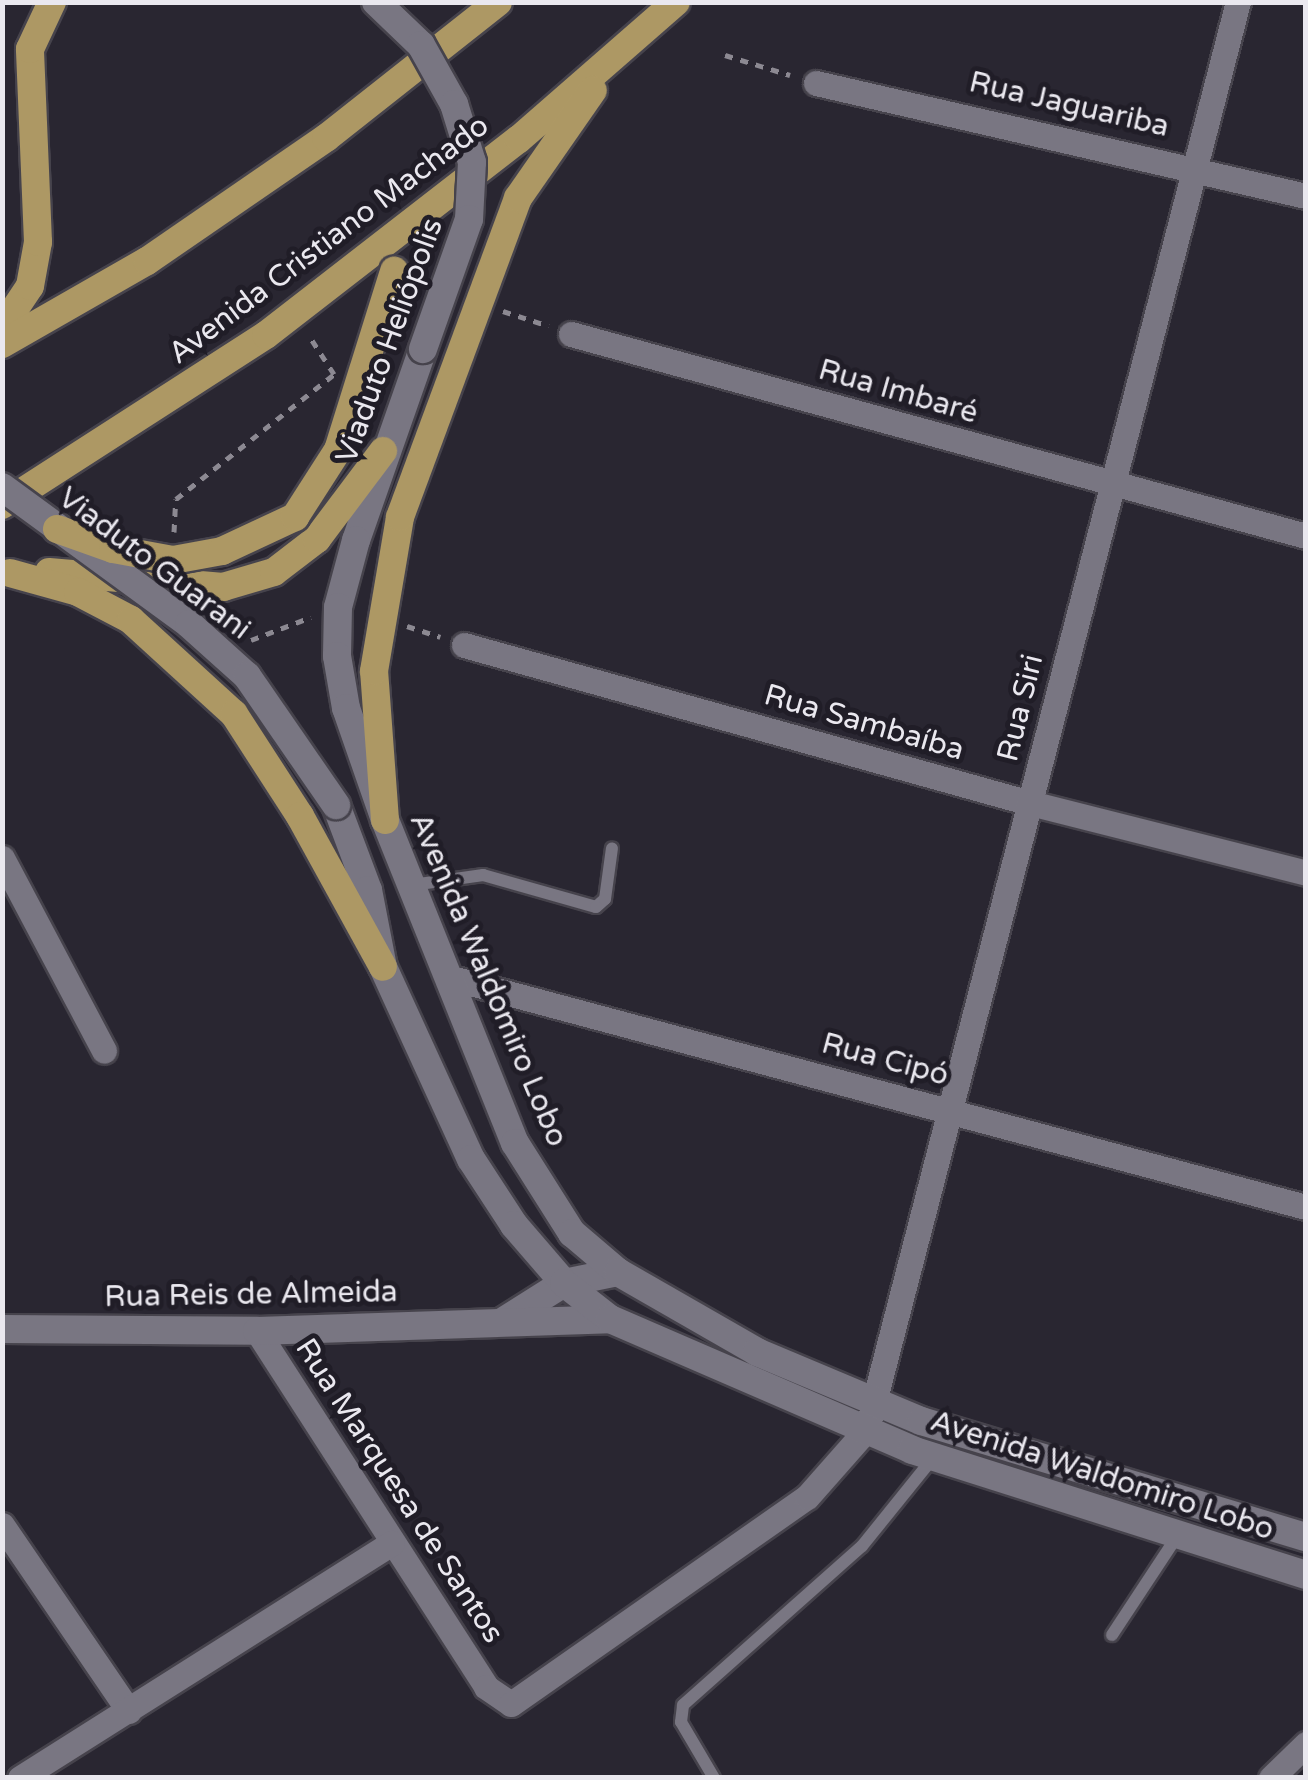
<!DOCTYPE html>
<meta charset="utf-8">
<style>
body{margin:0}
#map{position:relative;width:1308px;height:1780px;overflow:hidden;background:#292631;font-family:"Varela Round",sans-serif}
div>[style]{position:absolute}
.path>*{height:5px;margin-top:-2.5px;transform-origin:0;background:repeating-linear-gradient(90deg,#8c8992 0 8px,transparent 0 16px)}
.roads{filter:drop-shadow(2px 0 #46434c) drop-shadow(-2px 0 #46434c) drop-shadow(0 2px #46434c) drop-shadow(0 -2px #46434c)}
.service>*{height:12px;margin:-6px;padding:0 6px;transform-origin:6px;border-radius:6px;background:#797682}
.minor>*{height:25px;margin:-12.5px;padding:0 12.5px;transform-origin:12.5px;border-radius:12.5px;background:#797682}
.tertiary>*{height:28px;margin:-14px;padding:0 14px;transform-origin:14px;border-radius:14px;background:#797682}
.secondary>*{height:28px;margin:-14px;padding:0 14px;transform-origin:14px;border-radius:14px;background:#797682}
.trunk>*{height:28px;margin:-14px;padding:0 14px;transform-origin:14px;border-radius:14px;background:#ad9864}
.bridges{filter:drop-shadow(2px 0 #46434c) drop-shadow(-2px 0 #46434c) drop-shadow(0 2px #46434c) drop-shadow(0 -2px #46434c)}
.secondary-bridge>*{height:28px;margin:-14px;padding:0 14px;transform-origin:14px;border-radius:14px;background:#797682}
.trunk-bridge>*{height:28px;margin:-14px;padding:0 14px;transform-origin:14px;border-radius:14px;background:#ad9864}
span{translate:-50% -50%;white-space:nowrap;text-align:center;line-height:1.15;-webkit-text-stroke:10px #201d27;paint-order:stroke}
.street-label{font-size:30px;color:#eae8ef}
.frame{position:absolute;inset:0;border:5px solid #eae8ef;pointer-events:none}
</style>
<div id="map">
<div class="path">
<i style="left:725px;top:55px;width:68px;rotate:17.1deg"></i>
<i style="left:503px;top:311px;width:48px;rotate:18.1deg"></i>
<i style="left:174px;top:532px;width:33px;rotate:-87deg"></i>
<i style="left:176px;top:499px;width:201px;rotate:-38.3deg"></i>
<i style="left:334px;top:374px;width:44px;rotate:-123deg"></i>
<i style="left:407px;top:626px;width:35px;rotate:18deg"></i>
<i style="left:251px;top:640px;width:64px;rotate:-21deg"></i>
</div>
<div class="roads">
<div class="service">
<i style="left:412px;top:885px;width:72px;rotate:-8deg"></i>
<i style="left:483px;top:875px;width:117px;rotate:15.8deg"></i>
<i style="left:596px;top:907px;width:12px;rotate:-42deg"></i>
<i style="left:605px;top:899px;width:51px;rotate:-82.2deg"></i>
<i style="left:1112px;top:1635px;width:116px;rotate:-56.6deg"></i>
<i style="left:714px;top:1778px;width:65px;rotate:-120.5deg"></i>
<i style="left:681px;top:1722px;width:17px;rotate:-83deg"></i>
<i style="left:683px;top:1705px;width:239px;rotate:-41.6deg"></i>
<i style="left:862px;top:1546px;width:113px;rotate:-51.1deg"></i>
</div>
<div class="minor">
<i style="left:816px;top:83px;width:503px;rotate:12.99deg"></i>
<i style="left:571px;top:334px;width:762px;rotate:15.37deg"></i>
<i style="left:464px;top:645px;width:588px;rotate:15.6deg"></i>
<i style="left:1030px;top:803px;width:285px;rotate:14.2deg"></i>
<i style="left:2px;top:858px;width:218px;rotate:62.1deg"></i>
<i style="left:448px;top:977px;width:888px;rotate:15.01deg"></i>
<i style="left:257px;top:1331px;width:423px;rotate:57.2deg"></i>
<i style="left:486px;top:1687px;width:30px;rotate:34deg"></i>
<i style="left:511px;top:1704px;width:361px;rotate:-35deg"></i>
<i style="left:807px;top:1497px;width:91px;rotate:-48.6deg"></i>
<i style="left:867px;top:1429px;width:1474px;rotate:-75.43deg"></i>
<i style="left:2px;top:1525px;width:225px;rotate:55.7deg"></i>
<i style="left:20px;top:1778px;width:440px;rotate:-32.3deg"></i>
<i style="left:1271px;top:1778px;width:49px;rotate:-44.2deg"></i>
</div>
<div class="tertiary">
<i style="left:502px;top:1322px;width:73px;rotate:-32.2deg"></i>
<i style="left:564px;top:1283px;width:55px;rotate:-11.5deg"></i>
<i style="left:2px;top:1329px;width:255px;rotate:0.4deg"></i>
<i style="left:257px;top:1331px;width:353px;rotate:-1.9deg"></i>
</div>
<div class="secondary">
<i style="left:423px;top:349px;width:202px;rotate:109.3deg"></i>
<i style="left:356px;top:540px;width:69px;rotate:105deg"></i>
<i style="left:338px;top:607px;width:49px;rotate:91.2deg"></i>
<i style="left:337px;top:656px;width:53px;rotate:80.2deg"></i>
<i style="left:346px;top:708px;width:119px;rotate:70.8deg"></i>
<i style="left:385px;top:820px;width:348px;rotate:68.1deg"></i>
<i style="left:515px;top:1143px;width:107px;rotate:57.7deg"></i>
<i style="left:572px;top:1233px;width:60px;rotate:40.3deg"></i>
<i style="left:618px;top:1272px;width:160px;rotate:29.9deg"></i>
<i style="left:757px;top:1352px;width:178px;rotate:22.8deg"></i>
<i style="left:921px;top:1421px;width:402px;rotate:16.8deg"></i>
<i style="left:336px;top:805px;width:91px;rotate:69.4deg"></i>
<i style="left:368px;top:890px;width:78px;rotate:79deg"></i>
<i style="left:383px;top:967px;width:211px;rotate:65.4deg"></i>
<i style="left:471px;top:1159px;width:79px;rotate:56.9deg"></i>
<i style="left:514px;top:1225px;width:77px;rotate:49.2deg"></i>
<i style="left:564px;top:1283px;width:58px;rotate:38deg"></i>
<i style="left:610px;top:1319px;width:329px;rotate:23.4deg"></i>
<i style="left:912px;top:1450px;width:413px;rotate:17.6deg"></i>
</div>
<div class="trunk">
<i style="left:2px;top:328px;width:50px;rotate:-56.3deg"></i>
<i style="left:30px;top:286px;width:45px;rotate:-79.7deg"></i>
<i style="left:38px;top:242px;width:193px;rotate:-92.4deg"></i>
<i style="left:30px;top:49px;width:52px;rotate:-64.9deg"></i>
<i style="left:2px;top:344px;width:167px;rotate:-29.8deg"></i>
<i style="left:147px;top:261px;width:217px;rotate:-34.5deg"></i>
<i style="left:326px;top:138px;width:219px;rotate:-38.3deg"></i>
<i style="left:2px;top:505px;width:314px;rotate:-32.8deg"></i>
<i style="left:266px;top:335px;width:320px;rotate:-37.8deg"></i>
<i style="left:519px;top:139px;width:208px;rotate:-41.1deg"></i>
<i style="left:49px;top:572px;width:175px;rotate:4.9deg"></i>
<i style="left:223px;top:587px;width:53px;rotate:-16.4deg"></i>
<i style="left:274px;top:572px;width:54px;rotate:-37.5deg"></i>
<i style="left:317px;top:539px;width:110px;rotate:-53.1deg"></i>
<i style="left:10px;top:573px;width:71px;rotate:15.6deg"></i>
<i style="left:78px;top:592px;width:60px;rotate:27.8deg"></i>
<i style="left:131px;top:620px;width:139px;rotate:42.4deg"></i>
<i style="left:234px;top:714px;width:121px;rotate:57.1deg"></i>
<i style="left:300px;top:816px;width:172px;rotate:61.2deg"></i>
<i style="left:385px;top:820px;width:149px;rotate:-94.2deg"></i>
<i style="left:374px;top:671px;width:156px;rotate:-80.4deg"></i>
<i style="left:400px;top:517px;width:340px;rotate:-69.7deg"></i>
<i style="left:518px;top:198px;width:131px;rotate:-55.2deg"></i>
</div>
</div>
<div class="bridges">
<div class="secondary-bridge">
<i style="left:376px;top:2px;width:62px;rotate:43.7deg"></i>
<i style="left:421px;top:45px;width:68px;rotate:60.8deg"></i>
<i style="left:454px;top:104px;width:61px;rotate:72.8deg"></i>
<i style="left:472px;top:162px;width:57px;rotate:93deg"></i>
<i style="left:469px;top:219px;width:138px;rotate:109.5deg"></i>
<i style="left:2px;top:487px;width:232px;rotate:36.2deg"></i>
<i style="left:189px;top:624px;width:78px;rotate:41.9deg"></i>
<i style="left:247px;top:676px;width:157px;rotate:55.4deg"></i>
</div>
<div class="trunk-bridge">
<i style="left:57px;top:529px;width:59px;rotate:19.7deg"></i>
<i style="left:113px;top:549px;width:61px;rotate:10.4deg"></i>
<i style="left:173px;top:560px;width:50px;rotate:-10.4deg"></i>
<i style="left:222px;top:551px;width:81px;rotate:-25deg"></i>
<i style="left:295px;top:517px;width:80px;rotate:-57.3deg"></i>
<i style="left:338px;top:450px;width:188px;rotate:-72.6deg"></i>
</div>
</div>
<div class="street-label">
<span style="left:1069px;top:105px;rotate:13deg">Rua Jaguariba</span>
<span style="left:329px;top:240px;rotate:-37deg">Avenida Cristiano Machado</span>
<span style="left:390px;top:341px;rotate:-70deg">Viaduto Heliópolis</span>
<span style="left:898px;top:392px;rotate:16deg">Rua Imbaré</span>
<span style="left:154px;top:564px;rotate:37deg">Viaduto Guarani</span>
<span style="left:1021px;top:708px;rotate:-76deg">Rua Siri</span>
<span style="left:864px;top:723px;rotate:16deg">Rua Sambaíba</span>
<span style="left:488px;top:980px;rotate:67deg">Avenida Waldomiro Lobo</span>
<span style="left:885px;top:1060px;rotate:15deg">Rua Cipó</span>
<span style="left:251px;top:1295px;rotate:-1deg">Rua Reis de Almeida</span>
<span style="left:1102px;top:1476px;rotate:18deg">Avenida Waldomiro Lobo</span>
<span style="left:399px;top:1491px;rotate:57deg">Rua Marquesa de Santos</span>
</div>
<div class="frame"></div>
</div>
